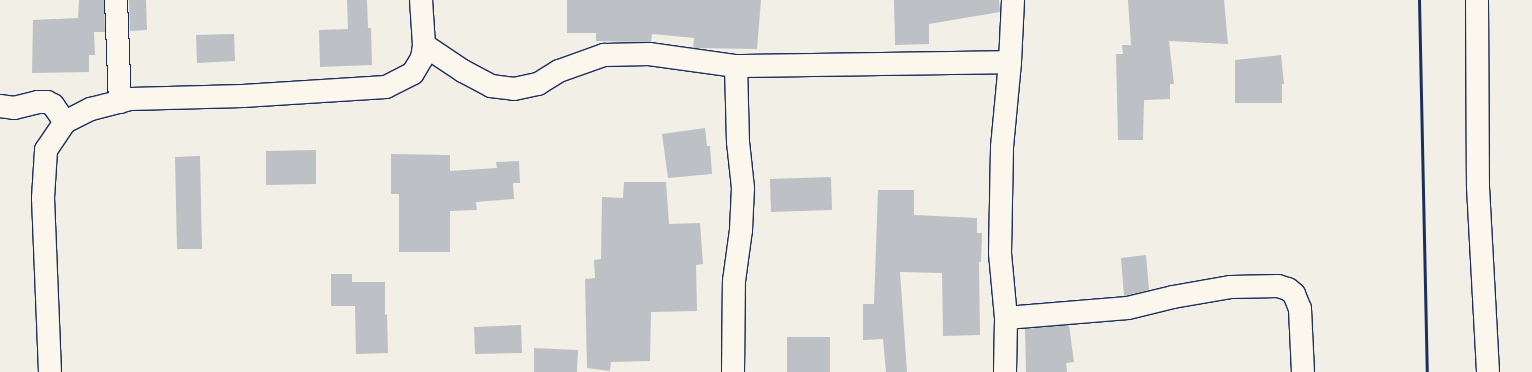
<!DOCTYPE html>
<style>
body{margin:0}
#map{position:relative;width:1532px;height:372px;overflow:hidden;background:#f2efe6;font-family:Mali,sans-serif}
div>[style]{position:absolute}
.building>*{inset:0;background:#bdc0c4}
.roads{filter:drop-shadow(1px 0 #1b2f5e) drop-shadow(-1px 0 #1b2f5e) drop-shadow(0 1px #1b2f5e) drop-shadow(0 -1px #1b2f5e)}
.minor>*{height:22px;margin:-11px;padding:0 11px;transform-origin:11px;border-radius:11px;background:#fbf7ec}
.rail>*{height:3px;margin:-1.5px;padding:0 1.5px;transform-origin:1.5px;border-radius:1.5px;background:#1b2f5e}
span{translate:-50% -50%;white-space:nowrap;text-align:center;line-height:1.15;-webkit-text-stroke:3px #fbf7ec;paint-order:stroke}
</style>
<div id="map">
<div class="building">
<i style="clip-path:polygon(79px 0,104px 0,105px 32px,94px 32px,95px 55px,89px 55px,89px 72px,32px 73px,33px 20px,78px 18px)"></i>
<i style="clip-path:polygon(129px 0,146px 0,147px 30px,130px 31px)"></i>
<i style="clip-path:polygon(347px 0,367px 0,368px 28px,371px 28px,372px 65px,320px 67px,319px 30px,348px 29px)"></i>
<i style="clip-path:polygon(567px 0,761px 0,757px 49px,693px 48px,694px 38px,652px 34px,651px 42px,596px 41px,596px 33px,567px 33px)"></i>
<i style="clip-path:polygon(894px 0,999px 0,1000px 12px,929px 24px,929px 44px,895px 45px)"></i>
<i style="clip-path:polygon(1128px 0,1224px 0,1228px 44px,1169px 41px,1174px 84px,1170px 84px,1170px 99px,1144px 100px,1143px 140px,1118px 140px,1116px 54px,1123px 54px,1122px 45px,1131px 45px)"></i>
<i style="clip-path:polygon(234px 34px,235px 61px,197px 63px,196px 35px)"></i>
<i style="clip-path:polygon(1281px 55px,1284px 84px,1282px 84px,1282px 103px,1235px 103px,1235px 60px)"></i>
<i style="clip-path:polygon(705px 128px,707px 146px,710px 146px,712px 174px,668px 178px,662px 134px)"></i>
<i style="clip-path:polygon(316px 150px,316px 184px,266px 185px,266px 151px)"></i>
<i style="clip-path:polygon(391px 154px,450px 155px,450px 171px,497px 168px,496px 162px,519px 161px,520px 183px,513px 183px,514px 199px,476px 202px,477px 210px,450px 211px,450px 252px,399px 252px,399px 194px,391px 194px)"></i>
<i style="clip-path:polygon(200px 156px,202px 249px,177px 249px,175px 157px)"></i>
<i style="clip-path:polygon(831px 177px,832px 210px,771px 212px,770px 179px)"></i>
<i style="clip-path:polygon(624px 182px,666px 182px,669px 224px,700px 223px,703px 264px,696px 265px,697px 311px,651px 312px,650px 361px,611px 362px,610px 371px,587px 368px,585px 279px,595px 278px,594px 260px,601px 259px,602px 197px,623px 198px)"></i>
<i style="clip-path:polygon(878px 190px,914px 190px,914px 215px,977px 218px,977px 233px,982px 233px,981px 262px,979px 262px,980px 335px,943px 336px,942px 273px,900px 272px,907px 372px,886px 372px,883px 339px,863px 340px,863px 304px,874px 304px)"></i>
<i style="clip-path:polygon(1146px 255px,1149px 290px,1124px 296px,1121px 258px)"></i>
<i style="clip-path:polygon(331px 274px,352px 274px,352px 282px,385px 282px,385px 315px,387px 314px,388px 353px,356px 354px,355px 306px,331px 306px)"></i>
<i style="clip-path:polygon(521px 325px,522px 353px,475px 354px,474px 327px)"></i>
<i style="clip-path:polygon(1069px 325px,1074px 362px,1066px 363px,1067px 372px,1026px 372px,1025px 329px)"></i>
<i style="clip-path:polygon(787px 337px,830px 337px,830px 372px,787px 372px)"></i>
<i style="clip-path:polygon(534px 348px,578px 350px,577px 372px,534px 372px)"></i>
</div>
<div class="roads">
<div class="minor">
<i style="left:116px;top:0;width:102px;rotate:87.8deg"></i>
<i style="left:1477px;top:0;width:187px;rotate:89.7deg"></i>
<i style="left:1478px;top:187px;width:185px;rotate:86.9deg"></i>
<i style="left:424px;top:45px;width:47px;rotate:33.7deg"></i>
<i style="left:463px;top:71px;width:32px;rotate:28deg"></i>
<i style="left:491px;top:86px;width:23px;rotate:7deg"></i>
<i style="left:514px;top:89px;width:25px;rotate:-12deg"></i>
<i style="left:538px;top:84px;width:25px;rotate:-32deg"></i>
<i style="left:559px;top:71px;width:48px;rotate:-19.6deg"></i>
<i style="left:604px;top:55px;width:45px;rotate:-1.3deg"></i>
<i style="left:649px;top:54px;width:88px;rotate:7.9deg"></i>
<i style="left:736px;top:66px;width:274px;rotate:-0.8deg"></i>
<i style="left:0;top:106px;width:14px;rotate:8deg"></i>
<i style="left:14px;top:108px;width:25px;rotate:-14deg"></i>
<i style="left:38px;top:102px;width:9px"></i>
<i style="left:47px;top:102px;width:7px;rotate:27deg"></i>
<i style="left:53px;top:105px;width:21px;rotate:55deg"></i>
<i style="left:1006px;top:318px;width:122px;rotate:-4.7deg"></i>
<i style="left:1128px;top:308px;width:46px;rotate:-13.7deg"></i>
<i style="left:1173px;top:297px;width:59px;rotate:-9.8deg"></i>
<i style="left:1231px;top:287px;width:47px;rotate:-1.2deg"></i>
<i style="left:1278px;top:286px;width:10px;rotate:17deg"></i>
<i style="left:1288px;top:289px;width:8px;rotate:40deg"></i>
<i style="left:1294px;top:294px;width:16px;rotate:68deg"></i>
<i style="left:1300px;top:309px;width:63px;rotate:87.3deg"></i>
<i style="left:50px;top:372px;width:174px;rotate:-92.3deg"></i>
<i style="left:43px;top:198px;width:48px;rotate:-86.4deg"></i>
<i style="left:46px;top:150px;width:34px;rotate:-56deg"></i>
<i style="left:65px;top:122px;width:29px;rotate:-27deg"></i>
<i style="left:91px;top:109px;width:40px;rotate:-14.4deg"></i>
<i style="left:130px;top:99px;width:113px;rotate:-1.5deg"></i>
<i style="left:243px;top:96px;width:143px;rotate:-3.6deg"></i>
<i style="left:386px;top:87px;width:30px;rotate:-27deg"></i>
<i style="left:413px;top:73px;width:17px;rotate:-59deg"></i>
<i style="left:422px;top:58px;width:13px;rotate:-81deg"></i>
<i style="left:424px;top:45px;width:45px;rotate:-93.8deg"></i>
<i style="left:733px;top:372px;width:91px;rotate:-89.4deg"></i>
<i style="left:734px;top:281px;width:51px;rotate:-82.2deg"></i>
<i style="left:741px;top:230px;width:42px;rotate:-87.3deg"></i>
<i style="left:743px;top:188px;width:46px;rotate:-96.2deg"></i>
<i style="left:738px;top:142px;width:76px;rotate:-91.5deg"></i>
<i style="left:1005px;top:372px;width:54px;rotate:-88.9deg"></i>
<i style="left:1006px;top:318px;width:65px;rotate:-95.3deg"></i>
<i style="left:1000px;top:253px;width:106px;rotate:-88.9deg"></i>
<i style="left:1002px;top:147px;width:85px;rotate:-84.6deg"></i>
<i style="left:1010px;top:62px;width:62px;rotate:-87.2deg"></i>
</div>
</div>
<div class="rail">
<i style="left:1419px;top:0;width:372px;rotate:88.8deg"></i>
</div>
</div>
